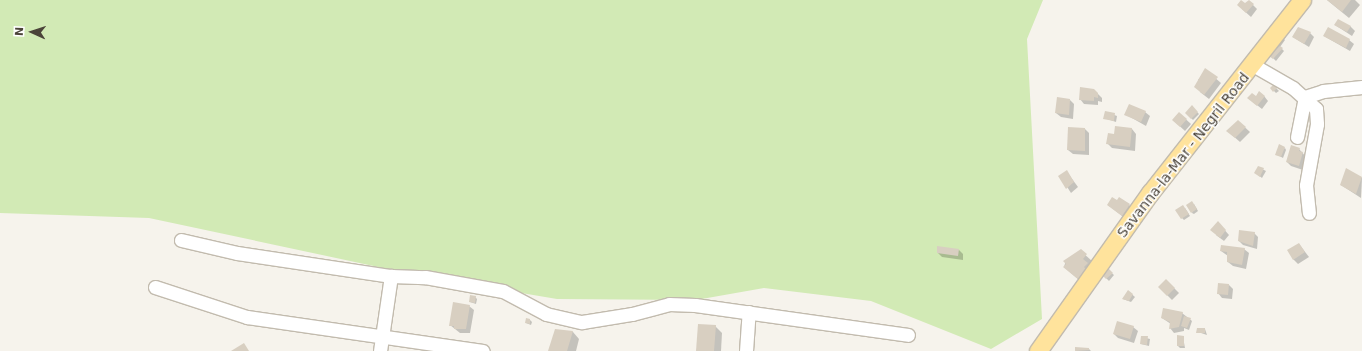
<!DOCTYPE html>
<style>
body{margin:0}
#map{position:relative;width:1362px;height:351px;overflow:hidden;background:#f6f3ec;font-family:"DejaVu Sans",sans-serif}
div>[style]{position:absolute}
.green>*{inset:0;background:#d2eab5}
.shadow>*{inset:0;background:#0003}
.building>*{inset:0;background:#d8cfc1}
.roads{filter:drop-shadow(1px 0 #c2bbae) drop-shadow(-1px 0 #c2bbae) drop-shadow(0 1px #c2bbae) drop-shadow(0 -1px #c2bbae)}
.minor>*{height:13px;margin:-6.5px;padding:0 6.5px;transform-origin:6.5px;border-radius:6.5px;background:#fff}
.major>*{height:17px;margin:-8.5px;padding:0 8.5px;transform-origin:8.5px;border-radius:8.5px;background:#ffe39c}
span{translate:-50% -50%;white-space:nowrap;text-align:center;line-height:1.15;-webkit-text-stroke:3px #fff;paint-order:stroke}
.street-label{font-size:14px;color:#4b4439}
.north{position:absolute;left:12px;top:12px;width:40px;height:40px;-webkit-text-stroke:3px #fff;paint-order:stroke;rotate:273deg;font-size:11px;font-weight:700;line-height:16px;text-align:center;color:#4b4439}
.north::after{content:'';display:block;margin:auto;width:14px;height:18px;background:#4b4439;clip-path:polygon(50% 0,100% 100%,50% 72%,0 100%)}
</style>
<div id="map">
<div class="green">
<i style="clip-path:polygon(0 0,1043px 0,1027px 39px,1042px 319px,991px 349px,871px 301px,764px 288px,696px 300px,557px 299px,425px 277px,149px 218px,0 213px)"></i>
</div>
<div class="shadow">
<i style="clip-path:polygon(1327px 0,1355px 0,1360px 5px,1349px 18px)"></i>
<i style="clip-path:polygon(1245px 5px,1253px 5px,1257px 9px,1251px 17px,1242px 9px)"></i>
<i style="clip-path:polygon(1335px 25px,1350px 26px,1355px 31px,1352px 36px)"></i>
<i style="clip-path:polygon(1310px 33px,1314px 37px,1309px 47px,1293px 37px)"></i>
<i style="clip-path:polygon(1281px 36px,1285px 40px,1280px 47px,1284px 51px,1276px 61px,1271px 56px,1275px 52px,1271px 49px)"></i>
<i style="clip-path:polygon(1324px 36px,1349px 40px,1354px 44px,1350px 51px)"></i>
<i style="clip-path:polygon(1206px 70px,1221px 83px,1209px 99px,1200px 92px,1198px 80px)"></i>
<i style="clip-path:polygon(1274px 86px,1279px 91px,1276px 93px,1271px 88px)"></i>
<i style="clip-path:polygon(1094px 90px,1102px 98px,1102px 102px,1098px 101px,1098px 105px,1084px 104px,1080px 99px)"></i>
<i style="clip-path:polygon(1264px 96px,1268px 101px,1262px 109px,1253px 102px,1256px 97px)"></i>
<i style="clip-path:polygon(1070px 100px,1074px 104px,1073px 119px,1061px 117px,1056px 113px)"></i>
<i style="clip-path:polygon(1192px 107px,1199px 114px,1193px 120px,1186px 113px)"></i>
<i style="clip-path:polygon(1106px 112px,1117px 116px,1116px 122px,1104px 118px)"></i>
<i style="clip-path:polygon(1145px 112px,1150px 116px,1146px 126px,1125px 114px)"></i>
<i style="clip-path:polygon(1179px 113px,1191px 124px,1185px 131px,1173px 120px)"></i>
<i style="clip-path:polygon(1238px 121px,1250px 132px,1240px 142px,1232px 135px)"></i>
<i style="clip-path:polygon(1115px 127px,1132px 129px,1136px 134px,1135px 151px,1112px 148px,1108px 144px,1115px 135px)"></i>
<i style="clip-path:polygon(1085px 129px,1089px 133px,1089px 155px,1073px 154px,1068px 150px)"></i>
<i style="clip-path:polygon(1285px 148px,1286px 150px,1283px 158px,1276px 154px)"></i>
<i style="clip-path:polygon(1299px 149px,1307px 158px,1303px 170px,1291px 166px,1287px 162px)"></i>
<i style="clip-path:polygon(1258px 167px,1266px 171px,1262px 178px,1258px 175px)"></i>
<i style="clip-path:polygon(1347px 170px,1362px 178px,1361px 198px,1341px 185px)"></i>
<i style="clip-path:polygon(1067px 172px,1078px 187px,1071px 193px,1060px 176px)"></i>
<i style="clip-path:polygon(1194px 204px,1198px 211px,1194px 214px,1192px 213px)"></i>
<i style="clip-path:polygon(1108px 205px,1129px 205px,1134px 209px,1126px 219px)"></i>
<i style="clip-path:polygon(1185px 208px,1190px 216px,1184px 220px,1182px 218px)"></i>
<i style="clip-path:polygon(1222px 227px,1229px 235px,1224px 241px,1216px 235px)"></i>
<i style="clip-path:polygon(1254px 233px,1258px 237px,1257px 249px,1243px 245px,1239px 241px)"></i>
<i style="clip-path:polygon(1299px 244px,1309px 257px,1298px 264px,1293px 259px)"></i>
<i style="clip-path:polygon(1244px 249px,1249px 253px,1246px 269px,1233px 266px,1228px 262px,1228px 256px,1221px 251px)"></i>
<i style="clip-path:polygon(959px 250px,963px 254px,963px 260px,942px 257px,938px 253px)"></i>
<i style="clip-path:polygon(1081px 251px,1093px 262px,1086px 286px,1064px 267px,1066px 260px)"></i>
<i style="clip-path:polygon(1108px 270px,1114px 275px,1109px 281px,1103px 275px)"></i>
<i style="clip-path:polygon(1166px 280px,1179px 293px,1172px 300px,1159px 287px)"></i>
<i style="clip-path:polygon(1229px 285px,1233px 289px,1232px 299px,1222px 298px,1218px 293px)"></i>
<i style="clip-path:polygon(1128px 291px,1135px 297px,1131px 302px,1123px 299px)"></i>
<i style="clip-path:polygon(475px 297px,477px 299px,476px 304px,470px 302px)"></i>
<i style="clip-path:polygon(469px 306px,474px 310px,470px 333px,460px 333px,450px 325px)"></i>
<i style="clip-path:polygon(1182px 313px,1192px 321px,1189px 330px,1184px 328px,1184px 331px,1174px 333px,1170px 328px,1171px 324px,1162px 318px)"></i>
<i style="clip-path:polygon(530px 320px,532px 322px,531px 325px,526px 323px)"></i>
<i style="clip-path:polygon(715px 326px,722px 333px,721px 351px,697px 351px)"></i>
<i style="clip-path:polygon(1133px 327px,1138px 331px,1134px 343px,1118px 338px,1114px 334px)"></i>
<i style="clip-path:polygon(1205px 329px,1207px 335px,1198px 332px)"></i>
<i style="clip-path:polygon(556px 330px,573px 332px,579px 339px,576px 351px,549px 351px)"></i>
<i style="clip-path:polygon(1142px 337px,1150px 339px,1149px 346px,1141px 344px)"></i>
<i style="clip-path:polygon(1183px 337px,1185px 348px,1180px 348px,1178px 346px)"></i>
<i style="clip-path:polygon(1076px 348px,1089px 349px,1091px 351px,1076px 351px)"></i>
</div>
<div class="building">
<i style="clip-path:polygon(1241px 0,1245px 3px,1249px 0,1254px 4px,1246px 13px,1237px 5px)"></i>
<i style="clip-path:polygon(1327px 0,1351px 0,1342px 12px)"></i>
<i style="clip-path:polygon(1338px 19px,1351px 26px,1347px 32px,1334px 25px)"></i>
<i style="clip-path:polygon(1298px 27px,1311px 32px,1304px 44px,1292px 37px)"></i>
<i style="clip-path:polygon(1328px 27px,1350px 39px,1346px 48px,1323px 36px)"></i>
<i style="clip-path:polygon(1280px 46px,1283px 48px,1273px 59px,1269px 56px)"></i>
<i style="clip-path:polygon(1205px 68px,1218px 77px,1204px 95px,1194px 87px)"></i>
<i style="clip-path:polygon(1274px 84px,1277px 88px,1273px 92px,1270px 88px)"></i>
<i style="clip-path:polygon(1080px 87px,1094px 89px,1098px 93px,1098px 98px,1094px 97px,1094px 101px,1079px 100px)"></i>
<i style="clip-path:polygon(1259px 91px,1265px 96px,1257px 106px,1247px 98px,1252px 93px,1256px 96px)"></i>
<i style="clip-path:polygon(1057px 97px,1070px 99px,1069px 115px,1055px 113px)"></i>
<i style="clip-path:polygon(1129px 104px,1146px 111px,1141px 122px,1124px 115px)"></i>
<i style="clip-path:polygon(1192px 105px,1198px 112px,1191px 119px,1185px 113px)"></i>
<i style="clip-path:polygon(1105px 111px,1115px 113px,1114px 121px,1103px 119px)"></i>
<i style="clip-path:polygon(1179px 112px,1187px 119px,1180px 127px,1172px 120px)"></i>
<i style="clip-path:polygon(1238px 120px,1246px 127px,1235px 138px,1226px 131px)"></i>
<i style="clip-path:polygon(1115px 126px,1132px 128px,1130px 147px,1106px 144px,1108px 133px,1114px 134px)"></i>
<i style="clip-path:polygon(1068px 127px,1085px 128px,1085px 151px,1067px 150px)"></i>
<i style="clip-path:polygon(1279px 144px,1285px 147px,1281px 157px,1275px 155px)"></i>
<i style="clip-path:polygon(1291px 145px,1300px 148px,1299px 151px,1303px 152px,1299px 166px,1286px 162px)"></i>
<i style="clip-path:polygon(1258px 166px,1264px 168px,1260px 177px,1254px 173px)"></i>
<i style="clip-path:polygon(1346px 168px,1362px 177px,1356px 194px,1340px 185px)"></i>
<i style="clip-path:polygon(1067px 170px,1074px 182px,1066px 189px,1058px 176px)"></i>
<i style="clip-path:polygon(1112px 197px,1117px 200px,1119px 197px,1130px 204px,1122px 216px,1107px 205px)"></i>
<i style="clip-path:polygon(1192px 201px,1197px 209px,1191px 213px,1186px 205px)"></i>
<i style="clip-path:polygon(1183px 205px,1189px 214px,1181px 219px,1175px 210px)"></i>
<i style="clip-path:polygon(1218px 221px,1226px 230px,1220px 238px,1210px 230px)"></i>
<i style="clip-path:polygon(1239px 230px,1255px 232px,1253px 246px,1238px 241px)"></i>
<i style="clip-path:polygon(1299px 243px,1305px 252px,1293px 260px,1287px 250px)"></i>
<i style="clip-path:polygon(1221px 245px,1245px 248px,1242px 265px,1227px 262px,1227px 252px,1220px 251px)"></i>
<i style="clip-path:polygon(937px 246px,959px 249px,958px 256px,937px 253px)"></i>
<i style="clip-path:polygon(1081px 249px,1087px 254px,1083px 259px,1088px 263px,1084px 267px,1087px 271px,1079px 280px,1063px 267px,1066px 264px,1063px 261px)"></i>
<i style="clip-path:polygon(1108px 268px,1113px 273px,1106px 279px,1102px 275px)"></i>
<i style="clip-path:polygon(1166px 279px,1175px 288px,1167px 296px,1158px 287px)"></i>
<i style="clip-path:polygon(1218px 283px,1229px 284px,1228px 295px,1217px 294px)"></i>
<i style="clip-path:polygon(1128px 290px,1133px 294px,1129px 301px,1122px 299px)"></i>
<i style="clip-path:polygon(470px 295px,476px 296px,475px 303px,469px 302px)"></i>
<i style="clip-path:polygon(453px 302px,470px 305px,466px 329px,454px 329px,454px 326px,449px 326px)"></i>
<i style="clip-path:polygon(1163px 308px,1183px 312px,1179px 327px,1169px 329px,1170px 322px,1161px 318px)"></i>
<i style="clip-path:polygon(1184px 316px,1191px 318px,1187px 328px,1181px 326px)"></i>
<i style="clip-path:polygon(526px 318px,530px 319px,530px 324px,525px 323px)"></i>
<i style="clip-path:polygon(1117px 321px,1134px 326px,1130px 339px,1113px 334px)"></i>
<i style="clip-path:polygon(698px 324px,716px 325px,714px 351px,696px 351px)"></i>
<i style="clip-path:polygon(1197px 328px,1205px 328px,1205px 333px,1196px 333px)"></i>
<i style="clip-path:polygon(555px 329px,573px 331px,567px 351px,548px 351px)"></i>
<i style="clip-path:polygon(1177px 335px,1184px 336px,1184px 346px,1177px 346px)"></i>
<i style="clip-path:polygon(1141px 336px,1148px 336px,1147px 345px,1140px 344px)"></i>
<i style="clip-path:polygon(244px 343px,249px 351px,231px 351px)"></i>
<i style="clip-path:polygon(1075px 347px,1089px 348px,1089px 350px,1075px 351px)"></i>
</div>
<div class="roads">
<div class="minor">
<i style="left:1253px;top:65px;width:46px;rotate:29.9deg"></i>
<i style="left:1293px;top:88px;width:31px;rotate:42deg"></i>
<i style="left:1316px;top:109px;width:15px;rotate:86deg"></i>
<i style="left:1317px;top:124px;width:62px;rotate:100.2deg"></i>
<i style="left:1306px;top:185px;width:28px;rotate:84deg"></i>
<i style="left:1305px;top:97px;width:19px;rotate:-18deg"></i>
<i style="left:1323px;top:91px;width:39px;rotate:-6deg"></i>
<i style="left:1297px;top:137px;width:41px;rotate:-78.7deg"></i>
<i style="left:181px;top:240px;width:57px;rotate:13.1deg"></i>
<i style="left:237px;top:253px;width:156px;rotate:8.5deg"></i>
<i style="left:391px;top:276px;width:34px;rotate:2deg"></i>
<i style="left:425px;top:277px;width:79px;rotate:10.2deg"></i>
<i style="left:503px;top:291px;width:49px;rotate:28.1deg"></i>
<i style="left:546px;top:314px;width:37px;rotate:13deg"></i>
<i style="left:582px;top:322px;width:51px;rotate:-9.1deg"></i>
<i style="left:632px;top:314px;width:38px;rotate:-15deg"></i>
<i style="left:669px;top:304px;width:26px;rotate:2deg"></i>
<i style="left:695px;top:305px;width:215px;rotate:8deg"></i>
<i style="left:155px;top:287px;width:97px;rotate:18.1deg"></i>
<i style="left:247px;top:317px;width:238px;rotate:8.2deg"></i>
<i style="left:380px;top:351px;width:76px;rotate:-81.7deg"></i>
<i style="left:746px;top:351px;width:39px;rotate:-86deg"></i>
</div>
<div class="major">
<i style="left:1038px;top:351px;width:194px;rotate:-54.7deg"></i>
<i style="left:1150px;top:193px;width:246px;rotate:-51.8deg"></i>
</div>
</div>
<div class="street-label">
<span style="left:1183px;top:155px;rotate:-52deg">Savanna-la-Mar - Negril Road</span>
</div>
<div class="north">N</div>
</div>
